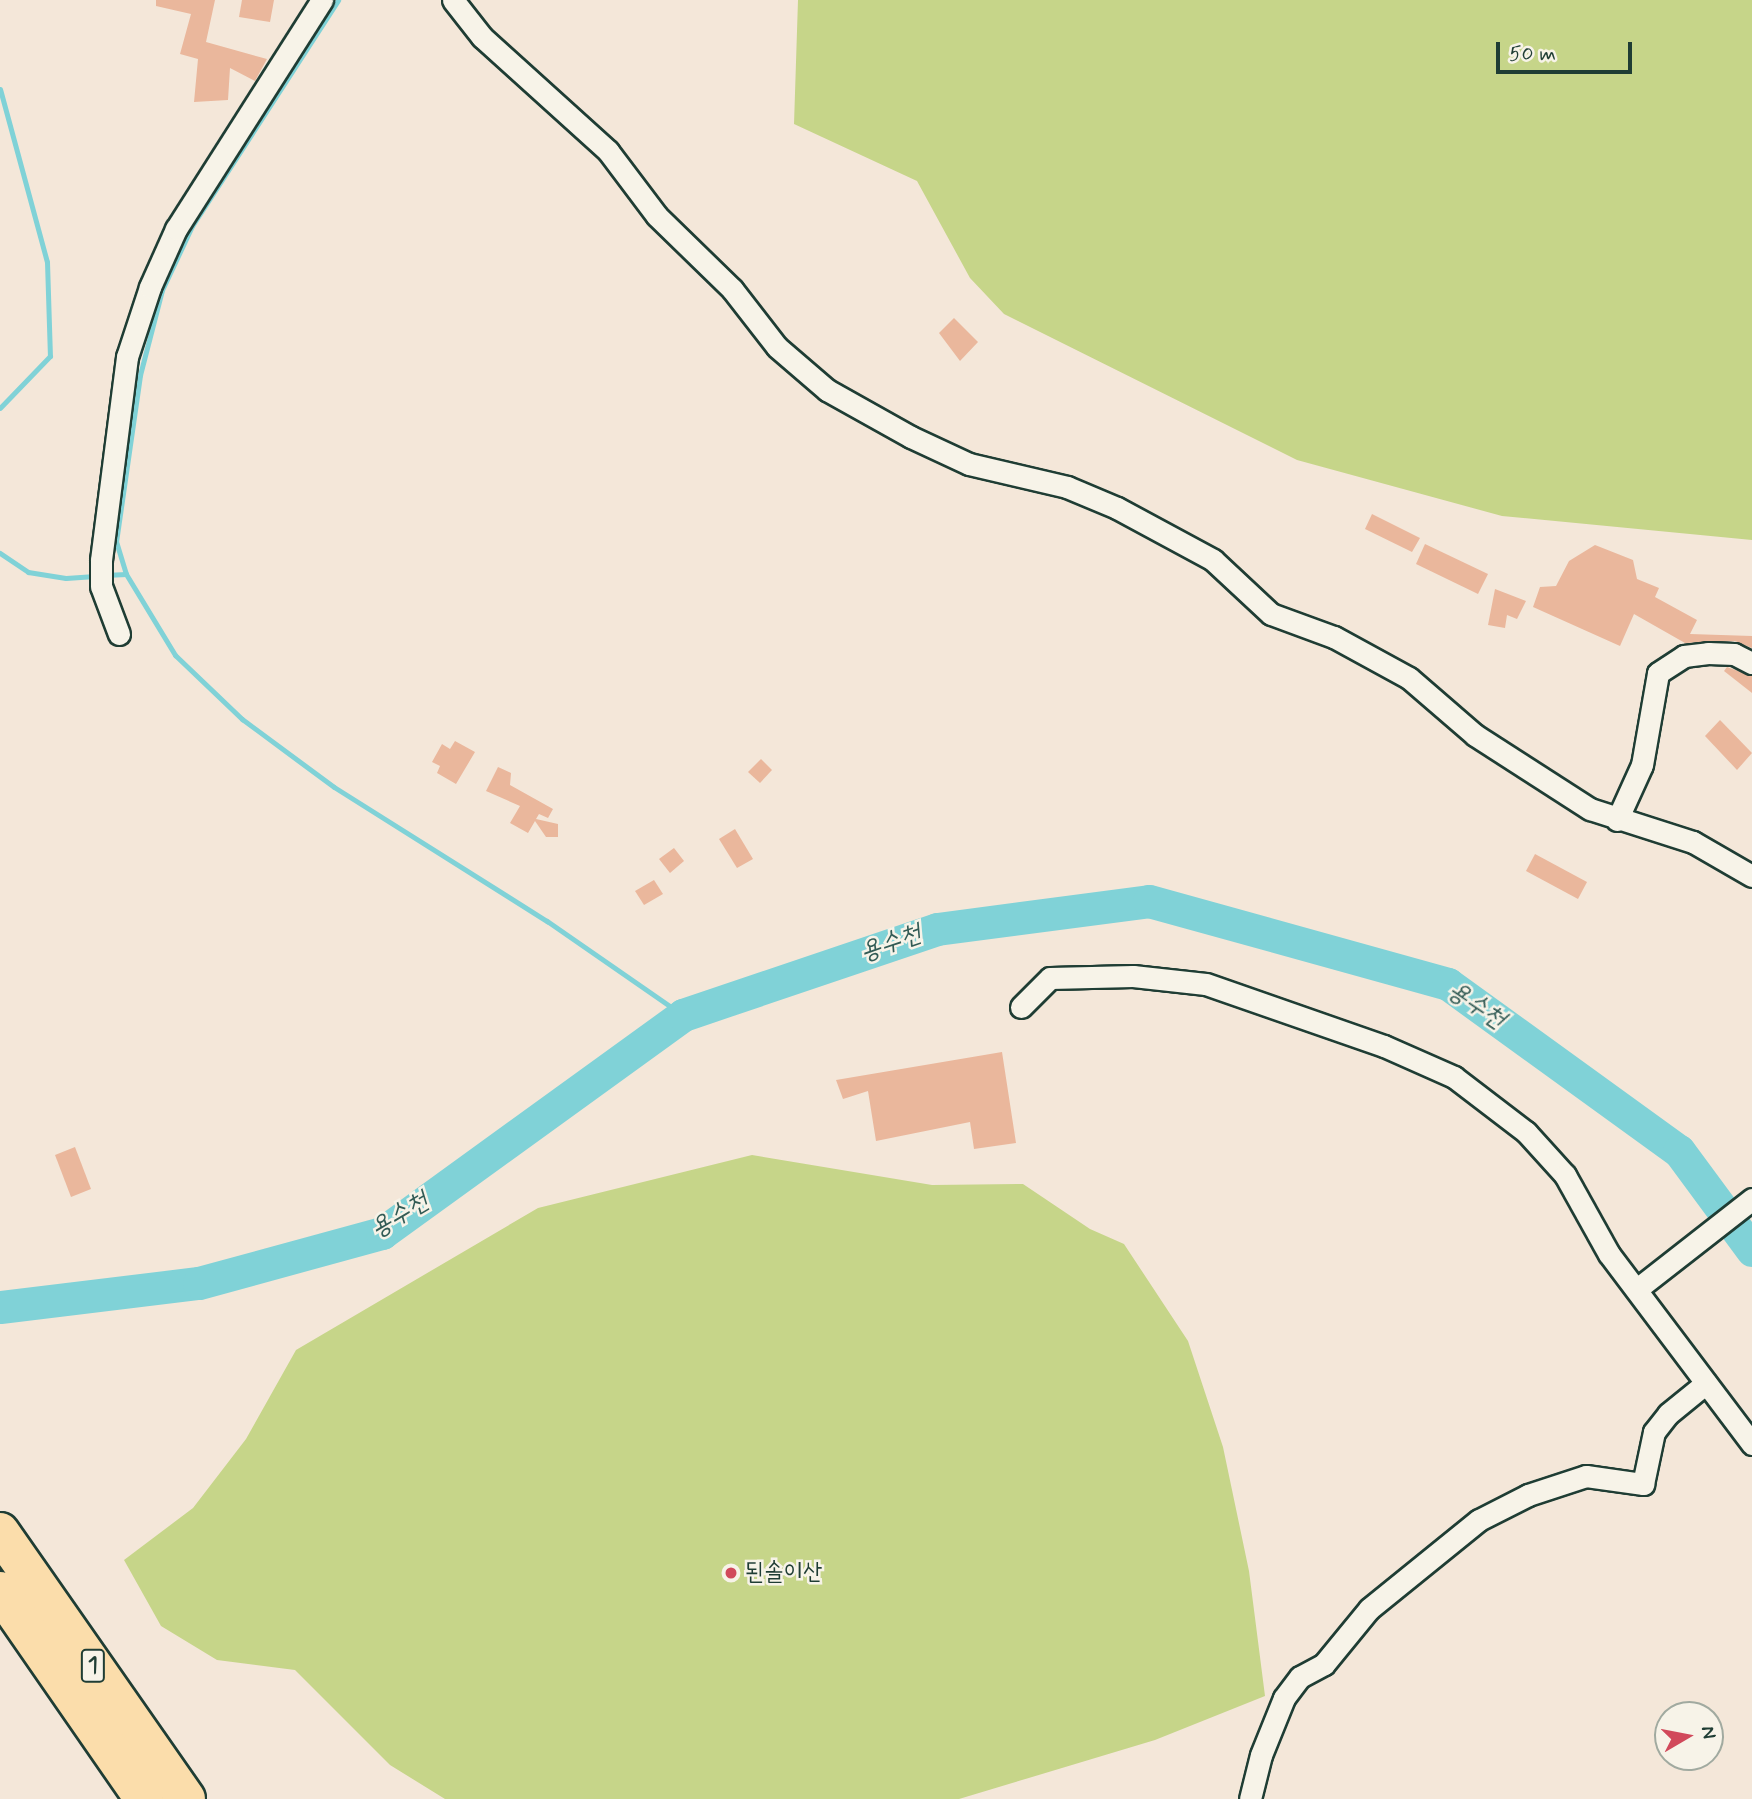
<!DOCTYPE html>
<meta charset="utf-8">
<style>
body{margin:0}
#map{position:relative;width:1752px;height:1799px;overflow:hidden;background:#f4e7d9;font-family:Mynerve,"Poor Story",sans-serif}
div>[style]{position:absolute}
.green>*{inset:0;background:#c6d589}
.stream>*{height:5px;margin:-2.5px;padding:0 2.5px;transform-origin:2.5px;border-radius:2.5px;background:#80d2d7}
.river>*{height:33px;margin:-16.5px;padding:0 16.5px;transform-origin:16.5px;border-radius:16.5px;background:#80d2d7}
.building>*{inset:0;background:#eab79c}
.roads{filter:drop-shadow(2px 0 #1f3d34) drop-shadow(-2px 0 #1f3d34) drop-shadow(0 2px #1f3d34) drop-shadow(0 -2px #1f3d34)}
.street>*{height:21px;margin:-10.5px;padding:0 10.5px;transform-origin:10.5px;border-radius:10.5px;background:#f7f3e8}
.highway>*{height:38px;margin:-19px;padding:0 19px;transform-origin:19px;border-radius:19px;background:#fbddab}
.dots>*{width:19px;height:19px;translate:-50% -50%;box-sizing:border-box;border:4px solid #f7f3e8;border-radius:50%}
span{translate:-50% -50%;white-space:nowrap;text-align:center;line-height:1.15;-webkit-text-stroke:5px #f7f3e8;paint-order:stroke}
.shield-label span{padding:2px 5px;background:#f7f3e8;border:2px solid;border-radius:5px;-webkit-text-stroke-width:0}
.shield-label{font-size:23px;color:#1f3d34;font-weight:700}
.poi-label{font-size:24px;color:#1f3d34}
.left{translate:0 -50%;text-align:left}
.water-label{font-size:26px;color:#325b55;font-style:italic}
.north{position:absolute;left:1654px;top:1701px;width:70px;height:70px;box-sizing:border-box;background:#f7f3e8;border:2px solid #a1aaa0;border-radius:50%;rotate:80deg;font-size:19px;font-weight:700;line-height:28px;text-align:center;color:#1f3d34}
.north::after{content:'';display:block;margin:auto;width:24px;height:32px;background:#d1495b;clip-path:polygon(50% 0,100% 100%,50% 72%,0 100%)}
.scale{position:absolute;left:1496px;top:42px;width:136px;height:32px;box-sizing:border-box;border:4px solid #1f3d34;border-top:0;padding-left:9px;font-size:21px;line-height:24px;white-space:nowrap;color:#1f3d34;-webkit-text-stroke:5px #f7f3e8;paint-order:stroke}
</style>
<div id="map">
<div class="green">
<i style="clip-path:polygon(798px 0,1752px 0,1752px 540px,1502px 516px,1297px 460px,1004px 314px,970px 278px,917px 181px,794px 124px)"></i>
<i style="clip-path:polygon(752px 1155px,932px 1185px,1023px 1184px,1090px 1229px,1124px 1244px,1188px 1341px,1223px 1447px,1249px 1571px,1265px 1696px,1155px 1740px,959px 1799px,445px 1799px,390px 1765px,295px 1670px,217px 1660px,161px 1626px,124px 1560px,193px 1508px,246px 1439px,296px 1350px,538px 1208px)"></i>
</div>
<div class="stream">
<i style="left:0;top:89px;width:179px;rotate:74.8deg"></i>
<i style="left:47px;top:262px;width:94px;rotate:88.2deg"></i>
<i style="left:50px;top:356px;width:72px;rotate:133.9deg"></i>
<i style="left:0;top:553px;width:34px;rotate:34deg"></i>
<i style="left:28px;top:572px;width:38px;rotate:9deg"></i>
<i style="left:66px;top:578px;width:29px;rotate:-4deg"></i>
<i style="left:126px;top:574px;width:34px;rotate:-107deg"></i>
<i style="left:116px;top:542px;width:169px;rotate:-81.8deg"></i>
<i style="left:140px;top:375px;width:88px;rotate:-75.5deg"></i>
<i style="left:162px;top:290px;width:71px;rotate:-64.9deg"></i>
<i style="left:192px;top:226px;width:269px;rotate:-57.1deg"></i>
<i style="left:105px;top:575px;width:21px;rotate:-3deg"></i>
<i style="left:126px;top:574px;width:95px;rotate:58.8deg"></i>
<i style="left:175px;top:655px;width:93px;rotate:43.7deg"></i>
<i style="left:242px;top:719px;width:114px;rotate:36.5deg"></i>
<i style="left:334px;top:787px;width:252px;rotate:32.2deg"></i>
<i style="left:547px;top:921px;width:165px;rotate:34.7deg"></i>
</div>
<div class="river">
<i style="left:0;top:1307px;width:200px;rotate:-6.9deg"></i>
<i style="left:199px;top:1283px;width:190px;rotate:-15.3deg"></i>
<i style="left:382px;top:1233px;width:372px;rotate:-35.9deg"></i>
<i style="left:683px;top:1015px;width:268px;rotate:-18.7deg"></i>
<i style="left:937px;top:929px;width:214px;rotate:-7.5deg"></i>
<i style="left:1149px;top:901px;width:310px;rotate:15.5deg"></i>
<i style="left:1448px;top:984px;width:285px;rotate:35.9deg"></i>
<i style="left:1679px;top:1151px;width:123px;rotate:53.6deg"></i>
</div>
<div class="building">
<i style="clip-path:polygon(156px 0,215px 0,206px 42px,267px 59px,255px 81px,230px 68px,228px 100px,194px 102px,198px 59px,180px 54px,191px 14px,156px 6px)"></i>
<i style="clip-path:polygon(242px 0,274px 0,270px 22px,239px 17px)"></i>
<i style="clip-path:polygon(954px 318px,978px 342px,960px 361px,939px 333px)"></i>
<i style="clip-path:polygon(1372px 514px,1420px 538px,1412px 552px,1365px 529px)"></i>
<i style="clip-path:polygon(1425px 544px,1488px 574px,1478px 594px,1416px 564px)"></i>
<i style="clip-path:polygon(1595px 545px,1633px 560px,1637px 579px,1659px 588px,1655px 597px,1697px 620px,1690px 634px,1752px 636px,1752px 648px,1735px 641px,1685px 643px,1634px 614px,1620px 646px,1533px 607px,1540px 587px,1556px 586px,1569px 561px)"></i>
<i style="clip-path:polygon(1495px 589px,1526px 601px,1517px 619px,1507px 615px,1505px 628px,1488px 625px)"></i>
<i style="clip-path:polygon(1727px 667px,1752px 676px,1752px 693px,1724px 671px)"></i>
<i style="clip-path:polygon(1720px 720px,1752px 753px,1737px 770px,1705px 736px)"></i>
<i style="clip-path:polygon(455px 741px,475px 752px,456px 784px,437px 773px,440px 766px,432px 762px,442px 744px,450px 749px)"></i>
<i style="clip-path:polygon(761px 759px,772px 770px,760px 783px,748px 772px)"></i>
<i style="clip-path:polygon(498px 767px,511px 773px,510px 785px,553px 809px,548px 818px,539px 814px,536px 819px,558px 824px,558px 837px,546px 837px,535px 821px,528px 833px,510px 823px,520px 806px,486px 791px)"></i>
<i style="clip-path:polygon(735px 829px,753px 859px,737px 868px,719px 839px)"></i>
<i style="clip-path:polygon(674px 848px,684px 861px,670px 873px,659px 859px)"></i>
<i style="clip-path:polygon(1535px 854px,1587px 882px,1578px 899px,1526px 871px)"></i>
<i style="clip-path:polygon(654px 880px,663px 894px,644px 905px,635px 891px)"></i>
<i style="clip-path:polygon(1002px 1052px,1016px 1143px,974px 1149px,970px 1122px,876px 1141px,868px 1091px,843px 1099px,836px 1080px)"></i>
<i style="clip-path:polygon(75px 1147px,91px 1189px,71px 1197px,55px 1155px)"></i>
</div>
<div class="roads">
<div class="street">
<i style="left:453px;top:0;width:47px;rotate:51.9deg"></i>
<i style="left:482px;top:37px;width:170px;rotate:42.1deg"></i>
<i style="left:608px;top:151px;width:81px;rotate:53deg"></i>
<i style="left:657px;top:216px;width:105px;rotate:44.2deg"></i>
<i style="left:732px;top:289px;width:73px;rotate:52.2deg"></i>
<i style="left:777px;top:347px;width:66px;rotate:40.7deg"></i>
<i style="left:827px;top:390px;width:96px;rotate:29.2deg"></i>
<i style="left:911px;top:437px;width:64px;rotate:25deg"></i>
<i style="left:969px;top:464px;width:101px;rotate:13.2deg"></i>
<i style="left:1067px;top:487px;width:54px;rotate:22.8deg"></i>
<i style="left:1117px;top:508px;width:109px;rotate:28.4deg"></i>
<i style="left:1213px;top:560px;width:79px;rotate:43deg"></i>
<i style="left:1271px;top:614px;width:67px;rotate:20.1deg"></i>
<i style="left:1334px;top:637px;width:85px;rotate:28.7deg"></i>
<i style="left:1409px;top:678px;width:87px;rotate:40.8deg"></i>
<i style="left:1475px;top:735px;width:137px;rotate:32.8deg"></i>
<i style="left:1590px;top:809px;width:108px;rotate:17.8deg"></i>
<i style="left:1693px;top:842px;width:68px;rotate:30deg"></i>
<i style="left:119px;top:634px;width:51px;rotate:-110.6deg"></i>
<i style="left:101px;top:586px;width:26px;rotate:-90deg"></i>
<i style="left:101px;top:560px;width:205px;rotate:-82.7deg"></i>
<i style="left:127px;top:357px;width:74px;rotate:-71.8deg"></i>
<i style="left:150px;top:287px;width:64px;rotate:-65.9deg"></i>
<i style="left:176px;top:229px;width:272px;rotate:-57.5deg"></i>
<i style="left:1617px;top:820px;width:60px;rotate:-65.6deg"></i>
<i style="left:1642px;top:765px;width:93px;rotate:-80.1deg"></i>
<i style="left:1658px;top:673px;width:31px;rotate:-33deg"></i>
<i style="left:1684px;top:656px;width:24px;rotate:-7deg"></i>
<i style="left:1708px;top:653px;width:26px;rotate:2deg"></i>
<i style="left:1734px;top:654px;width:20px;rotate:27deg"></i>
<i style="left:1021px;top:1007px;width:41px;rotate:-45deg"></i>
<i style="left:1050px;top:978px;width:83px;rotate:-1.4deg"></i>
<i style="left:1133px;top:976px;width:73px;rotate:6.3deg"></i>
<i style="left:1206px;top:984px;width:188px;rotate:19.2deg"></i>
<i style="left:1384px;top:1046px;width:77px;rotate:23.9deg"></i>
<i style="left:1454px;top:1077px;width:91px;rotate:37.4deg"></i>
<i style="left:1526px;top:1132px;width:58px;rotate:47.8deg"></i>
<i style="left:1565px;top:1175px;width:90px;rotate:60.9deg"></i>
<i style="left:1609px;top:1254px;width:238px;rotate:53deg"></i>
<i style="left:1637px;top:1289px;width:146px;rotate:-38deg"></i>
<i style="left:1250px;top:1799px;width:45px;rotate:-76deg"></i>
<i style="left:1261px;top:1755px;width:61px;rotate:-68deg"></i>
<i style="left:1284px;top:1698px;width:26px;rotate:-53deg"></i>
<i style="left:1300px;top:1677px;width:27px;rotate:-28deg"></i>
<i style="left:1324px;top:1664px;width:71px;rotate:-50.7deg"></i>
<i style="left:1369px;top:1609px;width:141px;rotate:-39deg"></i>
<i style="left:1479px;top:1520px;width:55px;rotate:-27deg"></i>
<i style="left:1528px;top:1495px;width:61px;rotate:-18.1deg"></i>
<i style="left:1586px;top:1476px;width:58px;rotate:8deg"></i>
<i style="left:1643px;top:1484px;width:53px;rotate:-78.1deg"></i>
<i style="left:1654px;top:1432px;width:23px;rotate:-52deg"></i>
<i style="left:1668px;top:1414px;width:49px;rotate:-39.2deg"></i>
</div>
<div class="highway">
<i style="left:0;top:1532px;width:325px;rotate:55.1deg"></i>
<i style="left:0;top:1591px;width:253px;rotate:55.3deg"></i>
</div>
</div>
<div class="dots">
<i style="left:731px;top:1573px;background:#d1495b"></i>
</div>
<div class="shield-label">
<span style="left:93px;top:1666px">1</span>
</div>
<div class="poi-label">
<span class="left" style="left:745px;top:1573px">된솔이산</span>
</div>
<div class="water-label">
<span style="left:891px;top:944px;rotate:-19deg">용수천</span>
<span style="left:1476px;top:1006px;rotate:34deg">용수천</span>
<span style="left:400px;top:1216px;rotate:-31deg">용수천</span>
</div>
<div class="north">N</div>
<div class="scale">50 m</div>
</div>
